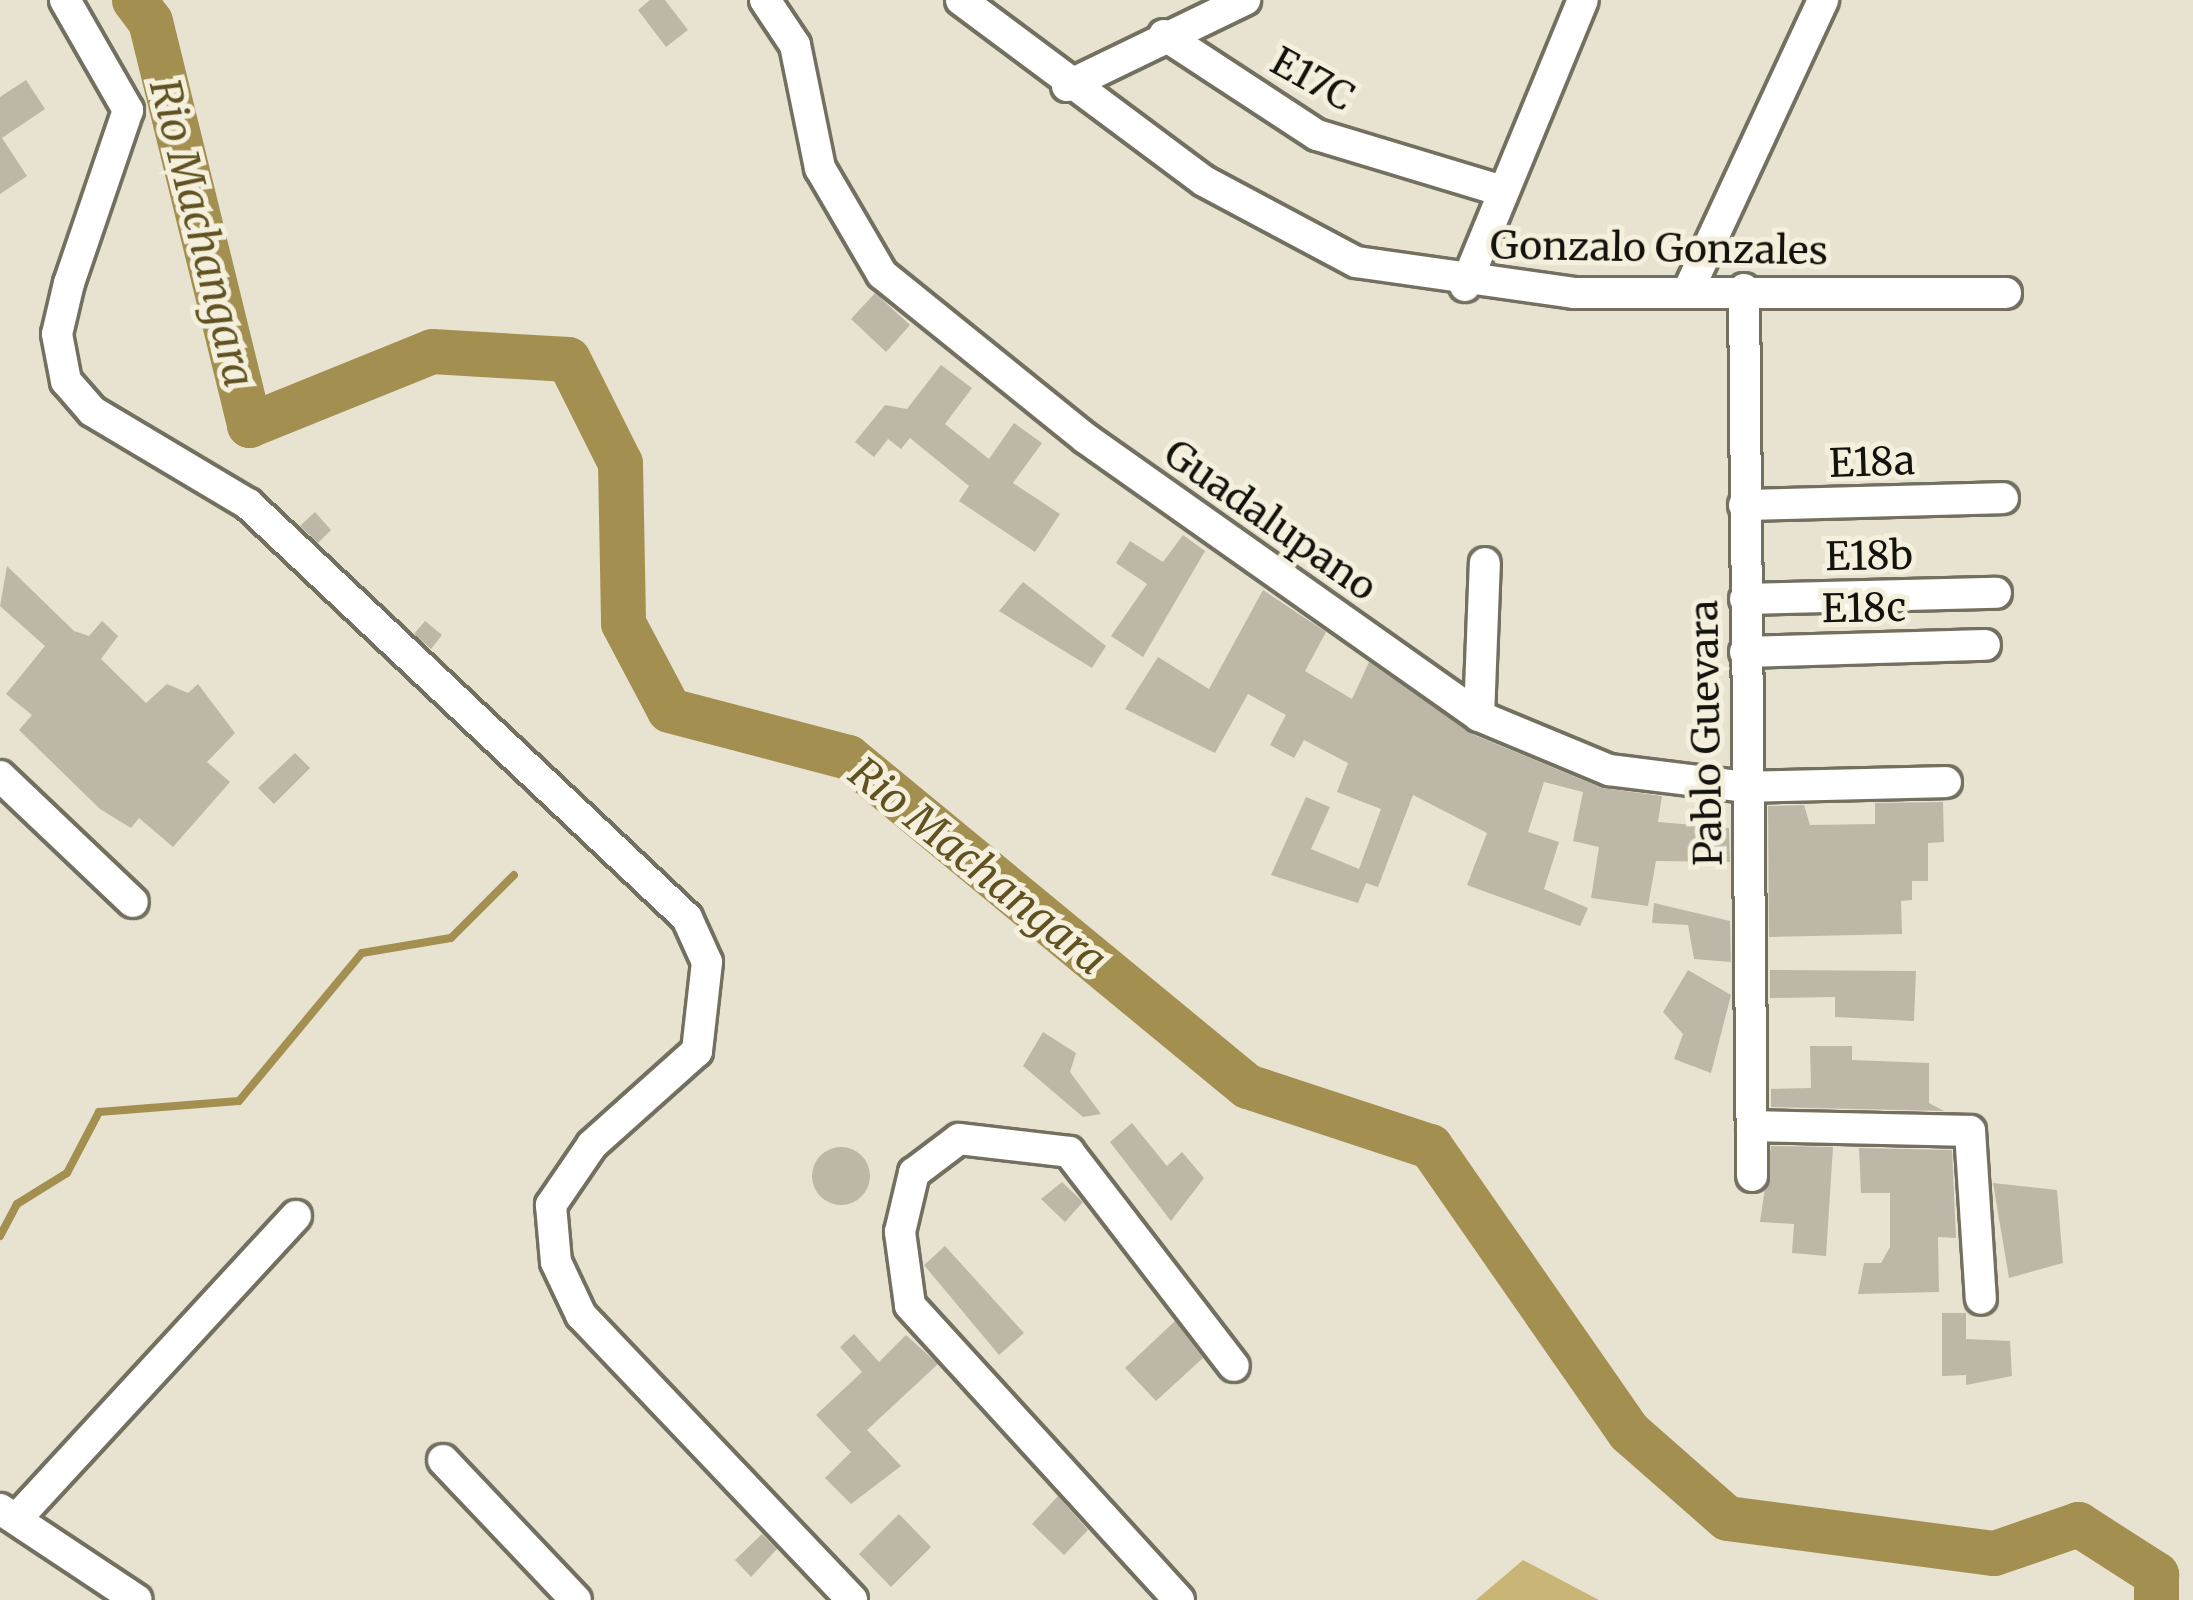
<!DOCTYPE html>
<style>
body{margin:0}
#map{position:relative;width:2193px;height:1600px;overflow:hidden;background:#e8e3d1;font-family:Merriweather,serif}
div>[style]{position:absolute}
.green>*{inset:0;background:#c9b677}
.stream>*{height:8px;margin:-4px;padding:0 4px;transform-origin:4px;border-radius:4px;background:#a39050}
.river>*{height:45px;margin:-22.5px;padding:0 22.5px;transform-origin:22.5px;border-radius:22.5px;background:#a39050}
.building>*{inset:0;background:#bcb7a7}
.round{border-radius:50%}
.roads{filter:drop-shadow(3px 0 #747060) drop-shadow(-3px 0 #747060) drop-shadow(0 3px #747060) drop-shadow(0 -3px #747060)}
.street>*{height:30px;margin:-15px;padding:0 15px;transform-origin:15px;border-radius:15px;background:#fff}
span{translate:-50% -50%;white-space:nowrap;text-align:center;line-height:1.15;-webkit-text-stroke:10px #f5f0de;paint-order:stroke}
.street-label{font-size:39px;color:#14120c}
.water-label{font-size:42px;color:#615321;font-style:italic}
</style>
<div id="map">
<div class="green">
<i style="clip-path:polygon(1523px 1560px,1599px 1600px,1476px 1600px)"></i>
</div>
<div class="stream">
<i style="left:0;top:1236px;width:36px;rotate:-62deg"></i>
<i style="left:17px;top:1204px;width:59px;rotate:-31.8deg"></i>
<i style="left:67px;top:1173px;width:69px;rotate:-62.3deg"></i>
<i style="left:99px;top:1112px;width:140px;rotate:-4.5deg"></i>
<i style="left:239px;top:1101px;width:192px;rotate:-50.3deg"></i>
<i style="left:362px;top:953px;width:90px;rotate:-9.6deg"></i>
<i style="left:451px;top:938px;width:89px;rotate:-45deg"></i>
</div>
<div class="river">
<i style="left:134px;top:0;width:26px;rotate:53deg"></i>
<i style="left:150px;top:21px;width:416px;rotate:76.2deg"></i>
<i style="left:249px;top:425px;width:197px;rotate:-22deg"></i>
<i style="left:432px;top:351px;width:136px;rotate:3.4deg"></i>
<i style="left:568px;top:359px;width:116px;rotate:63.4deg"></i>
<i style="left:620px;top:463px;width:160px;rotate:88.9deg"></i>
<i style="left:623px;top:623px;width:98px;rotate:62.1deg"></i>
<i style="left:669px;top:710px;width:185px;rotate:14.7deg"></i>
<i style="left:848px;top:757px;width:517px;rotate:39.51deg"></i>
<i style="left:1247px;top:1086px;width:193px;rotate:18.2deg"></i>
<i style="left:1430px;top:1146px;width:348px;rotate:55.2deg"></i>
<i style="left:1629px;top:1432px;width:130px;rotate:41.3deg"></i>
<i style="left:1727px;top:1518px;width:269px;rotate:7.5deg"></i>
<i style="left:1994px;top:1553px;width:89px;rotate:-19deg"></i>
<i style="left:2078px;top:1524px;width:93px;rotate:32.7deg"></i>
<i style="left:2156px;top:1574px;width:26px;rotate:90deg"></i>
</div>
<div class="building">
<i style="clip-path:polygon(650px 0,665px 0,688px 30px,666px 47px,638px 10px)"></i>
<i style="clip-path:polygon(26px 80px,45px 109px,2px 138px,27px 176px,0 194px,0 97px)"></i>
<i style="clip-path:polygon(875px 293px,910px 325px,886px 352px,851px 319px)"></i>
<i style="clip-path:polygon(941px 365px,972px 388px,945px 424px,989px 459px,1014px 423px,1042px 443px,1013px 483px,1060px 514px,1035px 552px,959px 501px,969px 486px,910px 438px,901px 449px,888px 439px,874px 457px,855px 442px,885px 405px,907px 409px)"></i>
<i style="clip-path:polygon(315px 512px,331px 530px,318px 543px,300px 526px)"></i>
<i style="clip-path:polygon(1183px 535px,1205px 551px,1143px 657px,1111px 636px,1147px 584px,1116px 563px,1130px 541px,1163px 562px)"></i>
<i style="clip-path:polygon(7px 566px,74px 631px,89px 636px,102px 621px,118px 636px,101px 659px,146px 703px,167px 684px,188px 693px,198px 684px,235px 733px,207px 762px,230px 782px,173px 847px,139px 818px,131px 828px,100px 809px,19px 730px,32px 715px,6px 694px,45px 646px,0 606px)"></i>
<i style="clip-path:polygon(1023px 582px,1106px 646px,1092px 668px,999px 611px)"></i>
<i style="clip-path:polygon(1263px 590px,1326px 632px,1305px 671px,1352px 699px,1369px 662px,1472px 734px,1602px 788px,1662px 796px,1658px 822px,1729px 828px,1730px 862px,1656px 861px,1648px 906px,1591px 898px,1599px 847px,1573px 841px,1583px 792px,1544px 782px,1528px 832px,1559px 842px,1544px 889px,1588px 908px,1580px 926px,1467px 885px,1487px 833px,1413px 795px,1378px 887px,1366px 883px,1358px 903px,1271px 875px,1306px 797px,1330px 807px,1311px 849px,1359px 869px,1381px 809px,1337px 792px,1348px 763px,1304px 740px,1294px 758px,1270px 745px,1286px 715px,1248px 694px,1215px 753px,1125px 709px,1158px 657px,1209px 689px)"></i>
<i style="clip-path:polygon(425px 621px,442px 635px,431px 649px,414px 634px)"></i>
<i style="clip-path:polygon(295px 753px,310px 768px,274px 804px,258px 788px)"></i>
<i style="clip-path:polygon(1943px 802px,1944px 842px,1928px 843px,1928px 881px,1912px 881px,1912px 900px,1901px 901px,1902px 934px,1769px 937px,1768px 806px,1804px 805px,1810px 825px,1875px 824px,1875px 803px)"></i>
<i style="clip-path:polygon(1654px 903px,1730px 921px,1731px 962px,1694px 959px,1688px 925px,1652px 923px)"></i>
<i style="clip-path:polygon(1688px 970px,1731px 995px,1711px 1073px,1674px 1059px,1683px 1034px,1663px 1012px)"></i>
<i style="clip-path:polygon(1770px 970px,1916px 971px,1914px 1021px,1835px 1017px,1835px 997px,1770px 998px)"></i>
<i style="clip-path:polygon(1043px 1032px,1076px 1053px,1070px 1072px,1101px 1114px,1083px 1117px,1023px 1066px)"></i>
<i style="clip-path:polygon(1810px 1046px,1852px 1046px,1852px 1060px,1929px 1063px,1929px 1103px,1944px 1111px,1771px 1107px,1771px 1089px,1811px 1088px)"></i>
<i style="clip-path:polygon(1132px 1123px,1167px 1166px,1182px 1152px,1204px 1178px,1171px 1221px,1110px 1142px)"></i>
<i style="clip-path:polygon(1771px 1146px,1833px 1147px,1826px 1256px,1792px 1253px,1794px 1224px,1760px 1222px)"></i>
<i class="round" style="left:812px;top:1147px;width:58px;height:58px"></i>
<i style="clip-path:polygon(1859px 1148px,1952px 1150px,1956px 1238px,1938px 1237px,1939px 1292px,1858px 1294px,1864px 1263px,1881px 1263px,1890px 1247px,1890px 1193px,1861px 1193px)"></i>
<i style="clip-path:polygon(1062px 1182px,1083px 1202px,1065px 1222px,1041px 1199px)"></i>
<i style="clip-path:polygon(1993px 1183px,2057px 1190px,2063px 1263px,2009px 1278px)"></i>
<i style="clip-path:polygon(945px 1246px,1024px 1333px,999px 1355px,924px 1265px)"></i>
<i style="clip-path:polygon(1942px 1313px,1966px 1313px,1966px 1339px,2010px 1341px,2012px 1376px,1966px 1385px,1966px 1375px,1942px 1376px)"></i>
<i style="clip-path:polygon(1175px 1321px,1203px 1358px,1156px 1401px,1125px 1368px)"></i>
<i style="clip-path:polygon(854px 1334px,879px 1362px,906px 1335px,938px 1364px,867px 1430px,901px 1466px,851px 1504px,825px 1478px,851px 1452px,816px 1415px,862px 1372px,840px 1347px)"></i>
<i style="clip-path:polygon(1058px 1496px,1088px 1530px,1064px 1555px,1032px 1524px)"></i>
<i style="clip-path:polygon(899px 1514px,931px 1547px,891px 1587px,859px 1554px)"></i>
<i style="clip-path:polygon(762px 1534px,777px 1549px,751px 1577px,735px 1560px)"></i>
</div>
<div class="roads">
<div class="street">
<i style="left:65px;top:0;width:127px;rotate:60.2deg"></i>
<i style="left:128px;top:110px;width:183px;rotate:108.8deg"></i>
<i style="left:69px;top:283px;width:52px;rotate:103.2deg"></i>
<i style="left:57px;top:334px;width:48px;rotate:79.2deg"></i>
<i style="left:66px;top:381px;width:40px;rotate:49deg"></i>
<i style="left:92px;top:411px;width:182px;rotate:30.8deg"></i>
<i style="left:248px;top:504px;width:603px;rotate:43.32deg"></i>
<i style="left:687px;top:918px;width:48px;rotate:65.6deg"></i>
<i style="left:707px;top:962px;width:90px;rotate:96.4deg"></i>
<i style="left:697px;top:1051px;width:141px;rotate:138.2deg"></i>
<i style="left:592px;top:1145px;width:73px;rotate:124.3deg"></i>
<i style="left:551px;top:1205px;width:57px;rotate:85deg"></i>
<i style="left:556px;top:1262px;width:59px;rotate:64.7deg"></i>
<i style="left:581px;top:1315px;width:393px;rotate:46.4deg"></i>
<i style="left:765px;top:0;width:54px;rotate:56.3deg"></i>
<i style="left:795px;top:45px;width:126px;rotate:78.5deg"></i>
<i style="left:820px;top:168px;width:123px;rotate:59.7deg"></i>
<i style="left:882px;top:274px;width:261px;rotate:38.9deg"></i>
<i style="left:1085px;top:438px;width:482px;rotate:35.2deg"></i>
<i style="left:1479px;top:716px;width:141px;rotate:22.6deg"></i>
<i style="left:1609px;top:770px;width:137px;rotate:7.1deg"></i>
<i style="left:1745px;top:787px;width:201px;rotate:-1.4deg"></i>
<i style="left:961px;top:0;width:303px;rotate:36.7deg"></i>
<i style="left:1204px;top:181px;width:172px;rotate:28.1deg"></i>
<i style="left:1356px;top:262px;width:219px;rotate:8.1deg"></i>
<i style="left:1573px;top:293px;width:433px"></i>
<i style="left:1164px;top:35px;width:183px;rotate:33.2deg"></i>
<i style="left:1317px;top:135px;width:193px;rotate:16.8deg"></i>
<i style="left:1067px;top:86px;width:198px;rotate:-25.8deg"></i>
<i style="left:1465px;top:286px;width:309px;rotate:-67.6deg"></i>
<i style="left:1689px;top:289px;width:319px;rotate:-65.1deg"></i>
<i style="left:1744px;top:289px;width:887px;rotate:89.48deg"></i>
<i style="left:1744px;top:505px;width:259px;rotate:-1.5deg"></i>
<i style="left:1745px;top:599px;width:251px;rotate:-1.4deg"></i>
<i style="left:1745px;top:652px;width:240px;rotate:-1.7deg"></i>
<i style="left:1479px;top:716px;width:153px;rotate:-87.8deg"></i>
<i style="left:0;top:776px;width:183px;rotate:43.5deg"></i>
<i style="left:1752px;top:1126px;width:218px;rotate:1.3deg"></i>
<i style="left:1970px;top:1131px;width:168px;rotate:86.3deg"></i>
<i style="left:443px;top:1460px;width:193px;rotate:46.5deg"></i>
<i style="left:0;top:1509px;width:164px;rotate:33.6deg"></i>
<i style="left:20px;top:1515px;width:407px;rotate:-47.3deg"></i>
<i style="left:1179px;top:1600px;width:399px;rotate:-132.4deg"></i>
<i style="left:910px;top:1305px;width:74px;rotate:-97.8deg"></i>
<i style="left:900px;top:1232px;width:61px;rotate:-76.7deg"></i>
<i style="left:914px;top:1173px;width:56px;rotate:-37.1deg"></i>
<i style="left:959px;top:1139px;width:111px;rotate:6.7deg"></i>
<i style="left:1069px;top:1152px;width:270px;rotate:52.4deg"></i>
</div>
</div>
<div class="street-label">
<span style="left:1312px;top:80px;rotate:29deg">E17C</span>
<span style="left:1659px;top:249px;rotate:1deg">Gonzalo Gonzales</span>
<span style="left:1872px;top:463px;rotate:-2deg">E18a</span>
<span style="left:1270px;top:521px;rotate:35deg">Guadalupano</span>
<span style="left:1869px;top:557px;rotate:-1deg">E18b</span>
<span style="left:1864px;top:609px;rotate:-1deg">E18c</span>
<span style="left:1707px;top:733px;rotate:-91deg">Pablo Guevara</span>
</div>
<div class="water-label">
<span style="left:202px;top:233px;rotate:76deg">Rio Machangara</span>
<span style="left:978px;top:866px;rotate:39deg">Rio Machangara</span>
</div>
</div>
